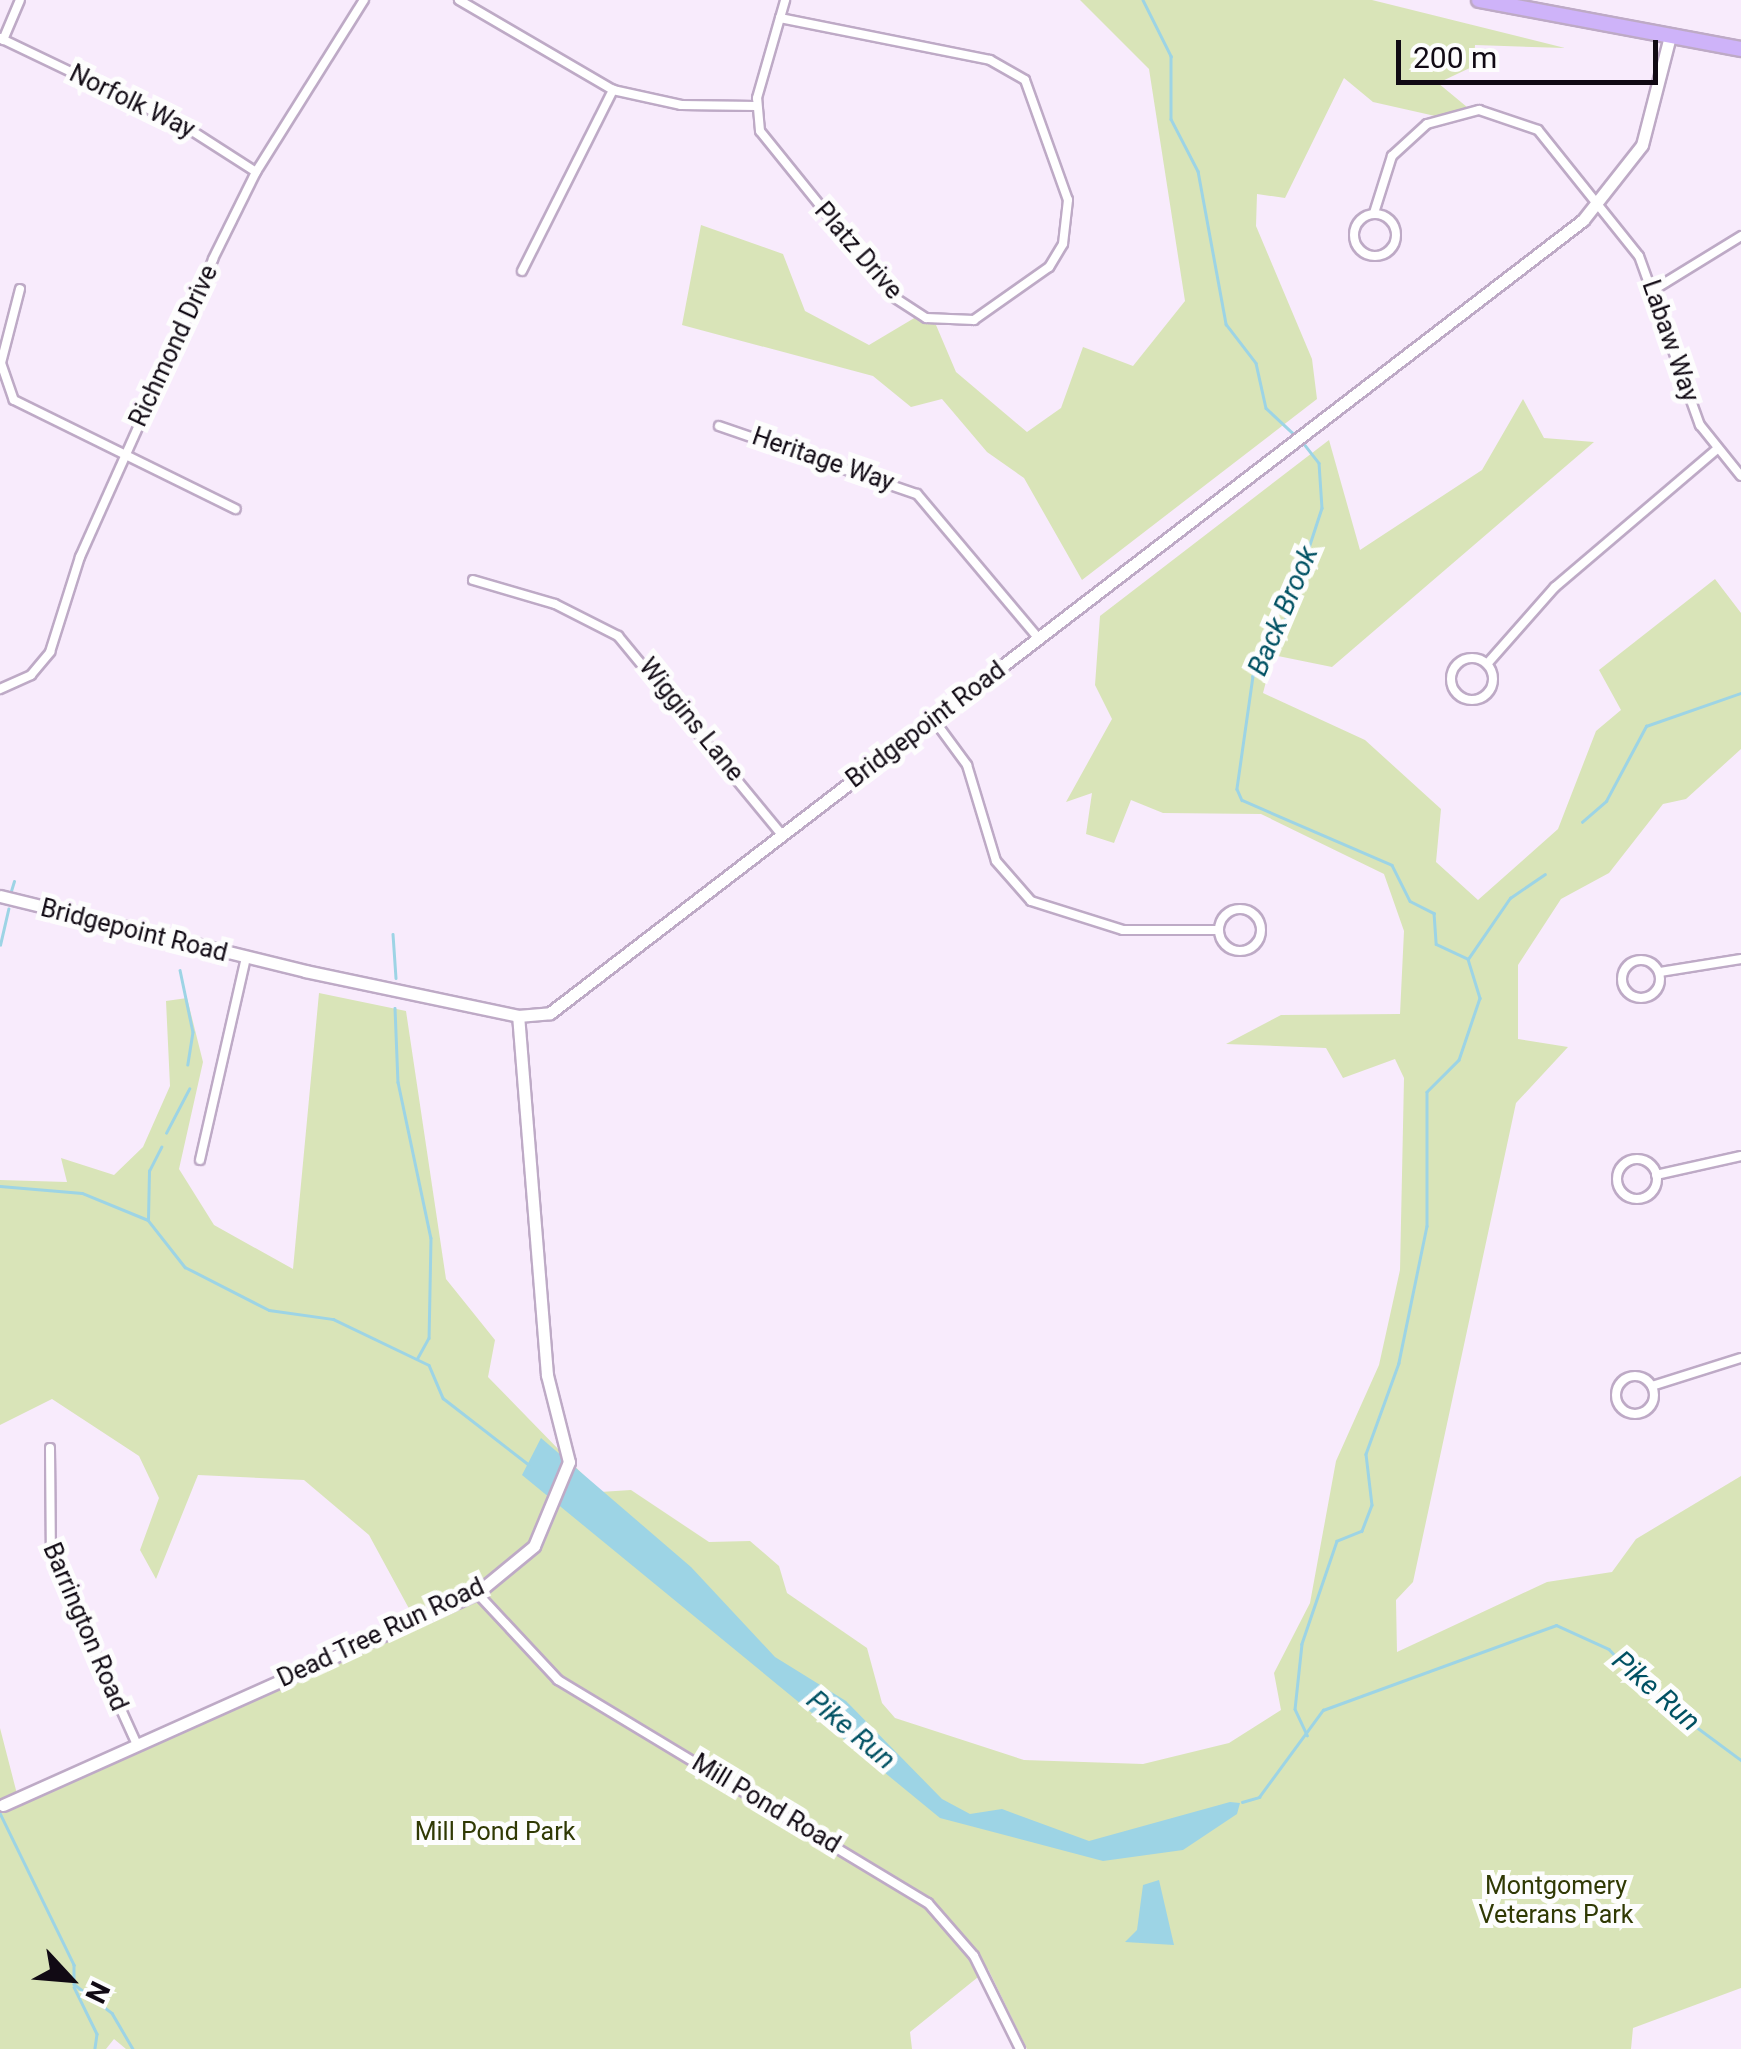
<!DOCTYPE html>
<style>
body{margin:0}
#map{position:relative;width:1741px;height:2049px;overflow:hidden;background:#f8ebfc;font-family:Roboto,sans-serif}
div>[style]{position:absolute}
.green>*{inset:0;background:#d9e4b8}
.water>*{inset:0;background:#9dd4e5}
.stream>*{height:2.5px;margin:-1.25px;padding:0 1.25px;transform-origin:1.25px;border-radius:1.25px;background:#9dd4e5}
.roads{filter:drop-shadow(2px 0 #beaac6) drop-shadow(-2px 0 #beaac6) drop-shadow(0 2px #beaac6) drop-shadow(0 -2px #beaac6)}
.street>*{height:8px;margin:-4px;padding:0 4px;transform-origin:4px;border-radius:4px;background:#fff}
.street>.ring{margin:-4px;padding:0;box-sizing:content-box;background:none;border:8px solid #fff;border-radius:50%}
.secondary>*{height:11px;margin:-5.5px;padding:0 5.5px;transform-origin:5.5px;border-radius:5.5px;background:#fff}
.highway>*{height:14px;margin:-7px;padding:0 7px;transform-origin:7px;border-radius:7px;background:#ceb3f9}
span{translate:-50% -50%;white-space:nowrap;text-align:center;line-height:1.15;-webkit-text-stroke:10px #fdfdfd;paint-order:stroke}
.street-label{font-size:25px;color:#110a14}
.park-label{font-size:25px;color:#303904}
.water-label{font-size:28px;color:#005163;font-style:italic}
.north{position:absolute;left:20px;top:1929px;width:100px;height:100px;-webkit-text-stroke:8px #fdfdfd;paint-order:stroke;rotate:116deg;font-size:28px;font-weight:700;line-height:40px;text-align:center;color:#110a14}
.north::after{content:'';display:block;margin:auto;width:35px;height:45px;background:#110a14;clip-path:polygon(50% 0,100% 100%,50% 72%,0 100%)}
.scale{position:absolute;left:1396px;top:40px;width:262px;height:45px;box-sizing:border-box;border:5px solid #110a14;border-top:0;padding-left:12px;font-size:30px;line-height:35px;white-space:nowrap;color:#110a14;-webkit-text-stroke:8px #fdfdfd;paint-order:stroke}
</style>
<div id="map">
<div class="green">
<i style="clip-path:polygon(1080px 0,1372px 0,1565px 48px,1475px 45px,1474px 66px,1438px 83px,1473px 112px,1444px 118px,1373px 102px,1344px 78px,1285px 198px,1257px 194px,1256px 226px,1312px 359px,1317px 399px,1082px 580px,1024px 478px,987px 452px,942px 399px,911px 407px,873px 376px,682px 325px,701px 225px,783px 254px,805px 311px,869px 345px,916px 317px,936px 325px,956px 372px,1027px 432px,1061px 408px,1083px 347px,1133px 366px,1185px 301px,1149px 69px)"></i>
<i style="clip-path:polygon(1523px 399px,1544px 438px,1594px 442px,1332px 667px,1273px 655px,1263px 693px,1365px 740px,1441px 809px,1436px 862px,1478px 900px,1558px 829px,1596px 731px,1621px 710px,1599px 670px,1715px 579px,1741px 613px,1741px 749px,1686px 799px,1663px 804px,1609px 873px,1561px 899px,1518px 965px,1518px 1039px,1568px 1047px,1516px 1103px,1413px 1582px,1396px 1600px,1397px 1652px,1547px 1582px,1612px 1572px,1636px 1539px,1741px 1476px,1741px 1988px,1633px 2028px,1631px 2049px,1027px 2049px,988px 1969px,910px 2032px,912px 2049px,126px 2049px,114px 2039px,106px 2049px,0 2049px,0 1728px,17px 1794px,419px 1627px,369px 1535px,304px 1480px,198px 1475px,156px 1579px,140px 1550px,159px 1498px,139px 1456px,52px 1399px,0 1425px,0 1180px,67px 1182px,61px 1158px,114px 1175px,143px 1147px,170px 1086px,166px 1001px,187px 998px,203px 1062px,179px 1169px,214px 1225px,293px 1269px,319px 993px,406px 1011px,446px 1279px,495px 1340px,488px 1377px,600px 1492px,631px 1490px,709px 1542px,750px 1541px,779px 1566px,787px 1593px,867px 1648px,882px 1703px,895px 1718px,1024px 1760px,1143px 1764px,1229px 1743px,1281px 1710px,1274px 1673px,1310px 1603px,1336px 1461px,1379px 1365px,1400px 1270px,1404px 1078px,1395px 1059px,1343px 1078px,1326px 1048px,1226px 1044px,1281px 1015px,1400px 1014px,1404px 931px,1384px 874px,1261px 814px,1163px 813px,1131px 800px,1114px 843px,1086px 834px,1092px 793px,1066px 802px,1112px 719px,1095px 685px,1100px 616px,1329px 440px,1360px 550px,1482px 470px)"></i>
</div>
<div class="water">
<i style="clip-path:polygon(541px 1438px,691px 1567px,775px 1657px,846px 1701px,942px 1799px,970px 1814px,1002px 1809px,1089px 1841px,1230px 1802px,1240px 1803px,1237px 1814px,1183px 1850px,1103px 1861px,940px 1818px,522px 1475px)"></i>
<i style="clip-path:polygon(1159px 1880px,1174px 1945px,1125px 1942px,1137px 1930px,1143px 1885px)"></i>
</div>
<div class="stream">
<i style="left:1143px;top:0;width:63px;rotate:63.4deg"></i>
<i style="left:1171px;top:56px;width:63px;rotate:90deg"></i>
<i style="left:1171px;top:119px;width:59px;rotate:62.6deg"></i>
<i style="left:1198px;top:171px;width:156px;rotate:79.6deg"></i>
<i style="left:1226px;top:324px;width:49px;rotate:52.4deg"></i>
<i style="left:1256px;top:363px;width:46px;rotate:77.5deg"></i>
<i style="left:1266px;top:408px;width:40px;rotate:43deg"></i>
<i style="left:1301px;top:440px;width:29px;rotate:52deg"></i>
<i style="left:1319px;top:463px;width:45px;rotate:86.2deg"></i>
<i style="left:1322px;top:508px;width:119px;rotate:108.1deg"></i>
<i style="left:1285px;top:621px;width:64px;rotate:120.2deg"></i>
<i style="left:1253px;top:676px;width:114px;rotate:98.1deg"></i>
<i style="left:1237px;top:789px;width:12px;rotate:66deg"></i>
<i style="left:1242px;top:800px;width:163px;rotate:23.4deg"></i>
<i style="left:1392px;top:865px;width:40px;rotate:63.4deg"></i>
<i style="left:1410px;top:901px;width:27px;rotate:27deg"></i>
<i style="left:1434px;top:913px;width:31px;rotate:86deg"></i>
<i style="left:1436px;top:944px;width:35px;rotate:25deg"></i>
<i style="left:1468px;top:959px;width:41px;rotate:72.9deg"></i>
<i style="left:1480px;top:998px;width:65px;rotate:108.7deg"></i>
<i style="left:1459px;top:1060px;width:45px;rotate:135deg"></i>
<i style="left:1427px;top:1092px;width:134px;rotate:90deg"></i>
<i style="left:1427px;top:1226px;width:140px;rotate:101.6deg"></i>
<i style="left:1399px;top:1363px;width:97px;rotate:109.9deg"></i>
<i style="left:1366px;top:1454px;width:51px;rotate:83.3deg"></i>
<i style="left:1372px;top:1505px;width:28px;rotate:111deg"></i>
<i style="left:1362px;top:1531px;width:27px;rotate:158deg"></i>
<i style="left:1337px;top:1541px;width:109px;rotate:108.8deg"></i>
<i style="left:1302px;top:1644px;width:65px;rotate:96.1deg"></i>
<i style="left:1295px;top:1709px;width:29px;rotate:65deg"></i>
<i style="left:1582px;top:822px;width:32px;rotate:-41deg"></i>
<i style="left:1606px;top:801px;width:85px;rotate:-61.9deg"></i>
<i style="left:1646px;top:726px;width:101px;rotate:-19.2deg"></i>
<i style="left:11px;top:891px;width:10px;rotate:-73deg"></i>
<i style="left:393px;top:934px;width:44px;rotate:86.1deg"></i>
<i style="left:0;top:945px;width:37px;rotate:-77deg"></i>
<i style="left:1468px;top:959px;width:74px;rotate:-55.5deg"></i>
<i style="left:1510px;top:898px;width:42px;rotate:-34.4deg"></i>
<i style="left:180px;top:970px;width:63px;rotate:78.2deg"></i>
<i style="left:193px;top:1032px;width:33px;rotate:99deg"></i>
<i style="left:395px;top:1008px;width:74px;rotate:87.7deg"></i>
<i style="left:398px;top:1082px;width:159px;rotate:78.1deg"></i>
<i style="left:431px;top:1238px;width:100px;rotate:91.1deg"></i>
<i style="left:429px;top:1338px;width:23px;rotate:119deg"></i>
<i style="left:166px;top:1133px;width:50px;rotate:-62.4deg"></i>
<i style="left:0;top:1186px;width:82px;rotate:4.9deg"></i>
<i style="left:82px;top:1193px;width:71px;rotate:22.2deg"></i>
<i style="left:148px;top:1220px;width:60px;rotate:51.8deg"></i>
<i style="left:185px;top:1267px;width:94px;rotate:27.1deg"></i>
<i style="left:269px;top:1310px;width:65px;rotate:8deg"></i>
<i style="left:333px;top:1319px;width:106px;rotate:25.6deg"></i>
<i style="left:429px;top:1365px;width:36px;rotate:67deg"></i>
<i style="left:443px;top:1398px;width:108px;rotate:37.8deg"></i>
<i style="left:148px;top:1219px;width:48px;rotate:-88.8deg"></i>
<i style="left:149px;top:1171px;width:27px;rotate:-63deg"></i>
<i style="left:1242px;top:1802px;width:18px;rotate:-16deg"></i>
<i style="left:1259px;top:1797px;width:108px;rotate:-53.7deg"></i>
<i style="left:1323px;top:1710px;width:248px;rotate:-20deg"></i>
<i style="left:1556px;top:1625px;width:58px;rotate:24.4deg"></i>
<i style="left:1609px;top:1649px;width:57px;rotate:47.1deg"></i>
<i style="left:1648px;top:1691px;width:116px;rotate:36.6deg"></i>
<i style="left:0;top:1813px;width:169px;rotate:64deg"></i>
<i style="left:74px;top:1965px;width:19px;rotate:90deg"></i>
<i style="left:74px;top:1984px;width:48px;rotate:37.3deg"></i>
<i style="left:112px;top:2013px;width:42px;rotate:59.7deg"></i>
<i style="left:74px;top:1987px;width:52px;rotate:63.9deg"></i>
<i style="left:97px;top:2034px;width:15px;rotate:98deg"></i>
</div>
<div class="roads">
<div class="street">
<i style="left:459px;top:0;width:178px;rotate:30.3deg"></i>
<i style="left:613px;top:90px;width:70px;rotate:12.4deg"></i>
<i style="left:681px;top:105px;width:75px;rotate:0.8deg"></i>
<i style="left:780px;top:18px;width:214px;rotate:11.3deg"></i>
<i style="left:990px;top:60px;width:40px;rotate:29.7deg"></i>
<i style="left:1025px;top:80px;width:127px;rotate:70.3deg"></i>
<i style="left:1068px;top:200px;width:44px;rotate:96.5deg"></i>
<i style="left:1063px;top:244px;width:27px;rotate:121deg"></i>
<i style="left:1049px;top:267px;width:92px;rotate:144.8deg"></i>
<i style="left:974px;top:320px;width:48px;rotate:-177.6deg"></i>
<i style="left:926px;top:318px;width:38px;rotate:-147deg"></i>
<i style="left:894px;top:297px;width:213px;rotate:-128.9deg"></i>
<i style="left:760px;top:131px;width:33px;rotate:-95deg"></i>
<i style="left:757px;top:98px;width:83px;rotate:-74deg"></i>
<i style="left:780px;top:18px;width:19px;rotate:-74deg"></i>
<i style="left:0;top:38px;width:206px;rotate:25.6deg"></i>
<i style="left:186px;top:127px;width:83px;rotate:32.7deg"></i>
<i style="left:3px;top:40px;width:43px;rotate:-67deg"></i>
<i style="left:1374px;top:213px;width:60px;rotate:-72.5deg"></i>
<i style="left:1392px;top:156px;width:47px;rotate:-42.4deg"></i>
<i style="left:1427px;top:124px;width:54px;rotate:-15.1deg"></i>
<i style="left:1479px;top:110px;width:62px;rotate:18.7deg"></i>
<i style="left:1538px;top:130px;width:161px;rotate:51.3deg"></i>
<i style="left:1639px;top:256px;width:180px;rotate:70.2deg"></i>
<i style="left:1700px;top:425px;width:65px;rotate:51.2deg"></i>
<i class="ring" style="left:1354px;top:214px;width:34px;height:34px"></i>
<i style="left:522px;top:271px;width:203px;rotate:-63.3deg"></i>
<i style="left:20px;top:289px;width:76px;rotate:104.4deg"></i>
<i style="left:1px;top:363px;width:39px;rotate:71deg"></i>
<i style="left:14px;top:400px;width:247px;rotate:26.2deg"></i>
<i style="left:1655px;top:289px;width:101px;rotate:-31.6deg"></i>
<i style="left:719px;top:426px;width:209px;rotate:19deg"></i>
<i style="left:917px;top:494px;width:189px;rotate:49.9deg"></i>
<i style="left:473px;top:580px;width:85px;rotate:16.3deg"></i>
<i style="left:555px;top:604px;width:71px;rotate:26.9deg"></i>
<i style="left:618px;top:636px;width:258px;rotate:50.5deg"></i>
<i class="ring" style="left:1451px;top:658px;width:34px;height:34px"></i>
<i style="left:1487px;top:664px;width:103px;rotate:-48.6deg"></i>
<i style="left:1555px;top:587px;width:211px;rotate:-40.4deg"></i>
<i style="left:0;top:689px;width:34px;rotate:-24deg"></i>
<i style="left:31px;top:675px;width:30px;rotate:-50deg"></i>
<i style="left:50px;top:652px;width:100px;rotate:-72.5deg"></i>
<i style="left:80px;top:557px;width:326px;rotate:-65.9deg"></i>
<i style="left:213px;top:259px;width:97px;rotate:-63.7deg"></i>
<i style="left:256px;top:172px;width:203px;rotate:-57.9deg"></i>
<i style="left:934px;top:720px;width:56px;rotate:53.7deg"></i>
<i style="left:967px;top:765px;width:100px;rotate:73.2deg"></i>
<i style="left:996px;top:861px;width:53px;rotate:48.8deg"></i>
<i style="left:1031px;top:901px;width:96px;rotate:17.5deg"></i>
<i style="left:1123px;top:930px;width:96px"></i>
<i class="ring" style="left:1219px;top:909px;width:34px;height:34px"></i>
<i class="ring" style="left:1622px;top:960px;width:30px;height:30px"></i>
<i style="left:1660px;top:972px;width:82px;rotate:-9.1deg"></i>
<i class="ring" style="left:1617px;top:1159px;width:32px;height:32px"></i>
<i style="left:200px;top:1160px;width:207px;rotate:-77.2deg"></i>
<i style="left:1656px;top:1175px;width:87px;rotate:-12.6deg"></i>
<i class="ring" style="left:1616px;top:1376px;width:30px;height:30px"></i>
<i style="left:1652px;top:1386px;width:93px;rotate:-17.5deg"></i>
<i style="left:50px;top:1448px;width:107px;rotate:89.5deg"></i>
<i style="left:51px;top:1555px;width:209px;rotate:65.6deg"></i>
<i style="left:477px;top:1593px;width:119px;rotate:47deg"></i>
<i style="left:558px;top:1680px;width:432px;rotate:31.1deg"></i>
<i style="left:928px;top:1903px;width:70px;rotate:49deg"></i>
<i style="left:974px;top:1956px;width:104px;rotate:63.7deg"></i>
</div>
<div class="secondary">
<i style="left:0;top:896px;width:314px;rotate:13.8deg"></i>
<i style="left:305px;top:971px;width:218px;rotate:11.9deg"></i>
<i style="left:518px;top:1016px;width:32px;rotate:-5deg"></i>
<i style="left:550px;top:1013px;width:1302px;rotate:-37.51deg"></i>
<i style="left:1583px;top:220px;width:95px;rotate:-51.8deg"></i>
<i style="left:1642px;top:145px;width:113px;rotate:-75.6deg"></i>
<i style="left:3px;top:1805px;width:519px;rotate:-24.1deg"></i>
<i style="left:477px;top:1593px;width:74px;rotate:-39.5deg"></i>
<i style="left:534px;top:1546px;width:91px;rotate:-67.4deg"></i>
<i style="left:569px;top:1462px;width:90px;rotate:-104.2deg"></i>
<i style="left:547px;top:1375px;width:360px;rotate:-94.6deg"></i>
</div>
<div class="highway">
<i style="left:1479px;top:0;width:267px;rotate:10.6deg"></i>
</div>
</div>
<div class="street-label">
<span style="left:132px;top:102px;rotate:26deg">Norfolk Way</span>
<span style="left:858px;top:251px;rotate:49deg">Platz Drive</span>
<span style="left:1670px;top:341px;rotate:71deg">Labaw Way</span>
<span style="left:174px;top:346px;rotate:-65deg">Richmond Drive</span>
<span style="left:823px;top:460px;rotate:19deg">Heritage Way</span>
<span style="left:691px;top:720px;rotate:51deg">Wiggins Lane</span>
<span style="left:926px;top:725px;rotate:-37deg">Bridgepoint Road</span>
<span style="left:134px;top:931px;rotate:14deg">Bridgepoint Road</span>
<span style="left:85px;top:1627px;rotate:67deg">Barrington Road</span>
<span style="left:381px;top:1633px;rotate:-25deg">Dead Tree Run Road</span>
<span style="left:766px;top:1804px;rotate:31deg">Mill Pond Road</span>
</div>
<div class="park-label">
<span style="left:495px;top:1832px">Mill Pond Park</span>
<span style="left:1556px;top:1901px">Montgomery<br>Veterans Park</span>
</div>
<div class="water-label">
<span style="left:1283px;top:611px;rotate:-67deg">Back Brook</span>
<span style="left:1656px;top:1691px;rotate:41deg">Pike Run</span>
<span style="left:851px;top:1730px;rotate:40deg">Pike Run</span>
</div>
<div class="north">N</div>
<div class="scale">200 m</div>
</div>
